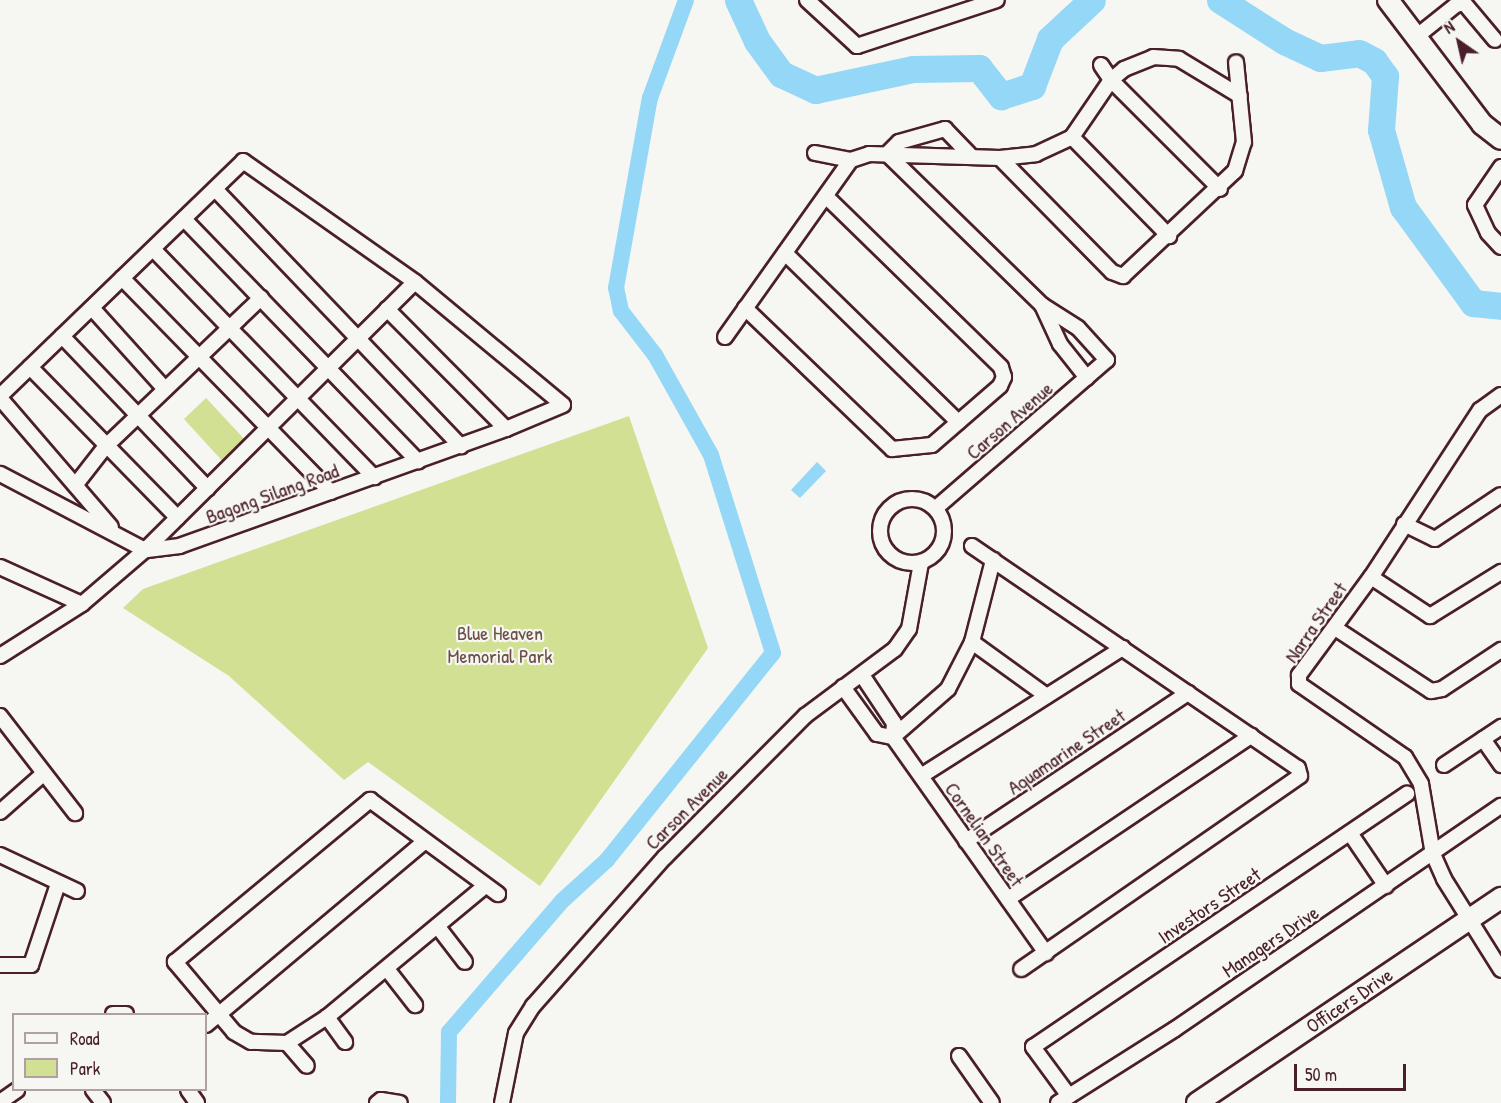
<!DOCTYPE html>
<style>
body{margin:0}
#map{position:relative;width:1501px;height:1103px;overflow:hidden;background:#f6f6f2;font-family:"Patrick Hand",sans-serif}
div>[style]{position:absolute}
.green>*{inset:0;background:#d1e093}
.water>*{inset:0;background:#94d7f6}
.canal>*{height:16px;margin:-8px;padding:0 8px;transform-origin:8px;border-radius:8px;background:#94d7f6}
.river>*{height:27px;margin:-13.5px;padding:0 13.5px;transform-origin:13.5px;border-radius:13.5px;background:#94d7f6}
.roads{filter:drop-shadow(2px 0 #4a1f2b) drop-shadow(-2px 0 #4a1f2b) drop-shadow(0 2px #4a1f2b) drop-shadow(0 -2px #4a1f2b)}
.street>*{height:14px;margin:-7px;padding:0 7px;transform-origin:7px;border-radius:7px;background:#f6f6f2}
.street>.ring{margin:-7px;padding:0;box-sizing:content-box;background:none;border:14px solid #f6f6f2;border-radius:50%}
.secondary>*{height:20px;margin:-10px;padding:0 10px;transform-origin:10px;border-radius:10px;background:#f6f6f2}
span{translate:-50% -50%;white-space:nowrap;text-align:center;line-height:1.15;-webkit-text-stroke:4.5px #f6f6f2;paint-order:stroke}
.street-label{font-size:20px;color:#4a1f2b}
.park-label{font-size:20px;color:#6c4f45}
.legend{position:absolute;left:12px;top:1013px;width:195px;height:78px;box-sizing:border-box;background:#f6f6f2;border:2px solid #b1a0a2;margin:0;padding:8px 10px;list-style:none;font-size:18px;color:#4a1f2b}
.legend li{display:flex;align-items:center;gap:12px;height:30px}
.legend b{width:30px;border:2px solid #b1a0a2}
.north{position:absolute;left:1429px;top:12px;width:60px;height:60px;-webkit-text-stroke:4px #f6f6f2;paint-order:stroke;rotate:326deg;font-size:16px;font-weight:700;line-height:24px;text-align:center;color:#4a1f2b}
.north::after{content:'';display:block;margin:auto;width:21px;height:27px;background:#4a1f2b;clip-path:polygon(50% 0,100% 100%,50% 72%,0 100%)}
.scale{position:absolute;left:1294px;top:1064px;width:112px;height:27px;box-sizing:border-box;border:3px solid #4a1f2b;border-top:0;padding-left:8px;font-size:18px;line-height:21px;white-space:nowrap;color:#4a1f2b;-webkit-text-stroke:4px #f6f6f2;paint-order:stroke}
</style>
<div id="map">
<div class="green">
<i style="clip-path:polygon(206px 398px,248px 443px,225px 464px,184px 419px)"></i>
<i style="clip-path:polygon(629px 416px,708px 648px,540px 886px,368px 762px,344px 780px,229px 676px,123px 608px,143px 589px)"></i>
</div>
<div class="water">
<i style="clip-path:polygon(817px 462px,826px 471px,800px 498px,791px 490px)"></i>
</div>
<div class="canal">
<i style="left:448px;top:1103px;width:71px;rotate:-89.2deg"></i>
<i style="left:449px;top:1032px;width:173px;rotate:-49.2deg"></i>
<i style="left:562px;top:901px;width:61px;rotate:-42.3deg"></i>
<i style="left:607px;top:860px;width:265px;rotate:-51.3deg"></i>
<i style="left:773px;top:653px;width:207px;rotate:-107.4deg"></i>
<i style="left:711px;top:455px;width:115px;rotate:-119.2deg"></i>
<i style="left:655px;top:355px;width:56px;rotate:-127.7deg"></i>
<i style="left:621px;top:311px;width:24px;rotate:-102deg"></i>
<i style="left:616px;top:288px;width:193px;rotate:-79.9deg"></i>
<i style="left:650px;top:98px;width:104px;rotate:-69.8deg"></i>
</div>
<div class="river">
<i style="left:738px;top:0;width:45px;rotate:65.1deg"></i>
<i style="left:757px;top:41px;width:41px;rotate:54deg"></i>
<i style="left:781px;top:74px;width:38px;rotate:25deg"></i>
<i style="left:815px;top:90px;width:100px;rotate:-12.1deg"></i>
<i style="left:913px;top:69px;width:66px;rotate:-0.9deg"></i>
<i style="left:979px;top:68px;width:36px;rotate:52deg"></i>
<i style="left:1001px;top:96px;width:33px;rotate:-18deg"></i>
<i style="left:1032px;top:86px;width:50px;rotate:-69deg"></i>
<i style="left:1050px;top:39px;width:57px;rotate:-42.9deg"></i>
<i style="left:1220px;top:0;width:76px;rotate:32.6deg"></i>
<i style="left:1284px;top:41px;width:40px;rotate:25deg"></i>
<i style="left:1320px;top:58px;width:39px;rotate:-7deg"></i>
<i style="left:1359px;top:53px;width:17px;rotate:28deg"></i>
<i style="left:1374px;top:61px;width:19px;rotate:54deg"></i>
<i style="left:1385px;top:76px;width:54px;rotate:94.2deg"></i>
<i style="left:1381px;top:130px;width:80px;rotate:74.1deg"></i>
<i style="left:1403px;top:207px;width:119px;rotate:53.9deg"></i>
<i style="left:1473px;top:303px;width:28px;rotate:6deg"></i>
</div>
<div class="roads">
<div class="street">
<i style="left:807px;top:0;width:68px;rotate:42.6deg"></i>
<i style="left:857px;top:46px;width:147px;rotate:-18.2deg"></i>
<i style="left:1416px;top:37px;width:51px;rotate:-38.7deg"></i>
<i style="left:1456px;top:5px;width:8px;rotate:-14deg"></i>
<i style="left:1464px;top:3px;width:48px;rotate:50deg"></i>
<i style="left:1101px;top:65px;width:18px;rotate:56deg"></i>
<i style="left:1111px;top:80px;width:154px;rotate:45deg"></i>
<i style="left:1072px;top:137px;width:139px;rotate:45.6deg"></i>
<i style="left:815px;top:153px;width:37px;rotate:11deg"></i>
<i style="left:851px;top:160px;width:19px;rotate:-18deg"></i>
<i style="left:869px;top:154px;width:131px;rotate:1.7deg"></i>
<i style="left:1000px;top:158px;width:36px;rotate:-6deg"></i>
<i style="left:1036px;top:154px;width:40px;rotate:-25deg"></i>
<i style="left:1072px;top:137px;width:69px;rotate:-55.6deg"></i>
<i style="left:1111px;top:80px;width:17px;rotate:-40deg"></i>
<i style="left:1124px;top:69px;width:31px;rotate:-22deg"></i>
<i style="left:1153px;top:57px;width:26px;rotate:4deg"></i>
<i style="left:1179px;top:59px;width:71px;rotate:31.2deg"></i>
<i style="left:1000px;top:158px;width:160px;rotate:45.5deg"></i>
<i style="left:1112px;top:272px;width:12px;rotate:20deg"></i>
<i style="left:1123px;top:276px;width:154px;rotate:-43.2deg"></i>
<i style="left:1235px;top:171px;width:30px;rotate:-73deg"></i>
<i style="left:1244px;top:142px;width:80px;rotate:-95.7deg"></i>
<i style="left:1501px;top:167px;width:46px;rotate:124.4deg"></i>
<i style="left:1475px;top:205px;width:31px;rotate:65deg"></i>
<i style="left:1488px;top:233px;width:19px;rotate:47deg"></i>
<i style="left:215px;top:189px;width:356px;rotate:46.3deg"></i>
<i style="left:184px;top:219px;width:337px;rotate:46deg"></i>
<i style="left:153px;top:249px;width:318px;rotate:45.9deg"></i>
<i style="left:785px;top:253px;width:242px;rotate:44.3deg"></i>
<i style="left:122px;top:278px;width:299px;rotate:45.7deg"></i>
<i style="left:1042px;top:305px;width:43px;rotate:65.2deg"></i>
<i style="left:1060px;top:344px;width:43px;rotate:51.5deg"></i>
<i style="left:92px;top:308px;width:109px;rotate:48deg"></i>
<i style="left:745px;top:308px;width:204px;rotate:43.8deg"></i>
<i style="left:892px;top:449px;width:40px;rotate:-5.7deg"></i>
<i style="left:932px;top:445px;width:90px;rotate:-40.9deg"></i>
<i style="left:1000px;top:386px;width:10px;rotate:-66deg"></i>
<i style="left:1004px;top:377px;width:10px;rotate:-107deg"></i>
<i style="left:1001px;top:367px;width:245px;rotate:-135.7deg"></i>
<i style="left:387px;top:309px;width:169px;rotate:45.2deg"></i>
<i style="left:62px;top:336px;width:211px;rotate:46.3deg"></i>
<i style="left:725px;top:337px;width:217px;rotate:-54.6deg"></i>
<i style="left:30px;top:367px;width:211px;rotate:45.6deg"></i>
<i style="left:1501px;top:395px;width:26px;rotate:144deg"></i>
<i style="left:1480px;top:410px;width:199px;rotate:123.1deg"></i>
<i style="left:1371px;top:577px;width:122px;rotate:126.3deg"></i>
<i style="left:1299px;top:675px;width:9px;rotate:90deg"></i>
<i style="left:1299px;top:684px;width:129px;rotate:34.6deg"></i>
<i style="left:1405px;top:757px;width:31px;rotate:59deg"></i>
<i style="left:1421px;top:784px;width:71px;rotate:80.3deg"></i>
<i style="left:1433px;top:854px;width:27px;rotate:66deg"></i>
<i style="left:1444px;top:879px;width:107px;rotate:57.9deg"></i>
<i style="left:0;top:396px;width:338px;rotate:-44deg"></i>
<i style="left:243px;top:161px;width:210px;rotate:35.1deg"></i>
<i style="left:415px;top:282px;width:192px;rotate:39.7deg"></i>
<i style="left:563px;top:405px;width:62px;rotate:157.2deg"></i>
<i style="left:506px;top:429px;width:346px;rotate:160.3deg"></i>
<i style="left:180px;top:546px;width:35px;rotate:173deg"></i>
<i style="left:145px;top:550px;width:164px;rotate:-152.3deg"></i>
<i style="left:0;top:398px;width:170px;rotate:49.3deg"></i>
<i style="left:77px;top:483px;width:46px;rotate:-52.1deg"></i>
<i style="left:105px;top:447px;width:216px;rotate:-43.7deg"></i>
<i class="ring" style="left:880px;top:499px;width:50px;height:50px"></i>
<i style="left:936px;top:508px;width:226px;rotate:-40.9deg"></i>
<i style="left:1107px;top:360px;width:43px;rotate:-132.2deg"></i>
<i style="left:1078px;top:328px;width:43px;rotate:-147.4deg"></i>
<i style="left:1042px;top:305px;width:216px;rotate:-135.7deg"></i>
<i style="left:887px;top:154px;width:17px;rotate:-45deg"></i>
<i style="left:899px;top:142px;width:48px;rotate:-15.8deg"></i>
<i style="left:945px;top:129px;width:39px;rotate:46deg"></i>
<i style="left:1404px;top:524px;width:34px;rotate:26deg"></i>
<i style="left:1435px;top:539px;width:79px;rotate:-33.7deg"></i>
<i style="left:972px;top:546px;width:394px;rotate:34.3deg"></i>
<i style="left:1298px;top:768px;width:8px;rotate:76deg"></i>
<i style="left:1300px;top:776px;width:339px;rotate:145.3deg"></i>
<i style="left:0;top:567px;width:90px;rotate:24.3deg"></i>
<i style="left:1371px;top:577px;width:71px;rotate:33.5deg"></i>
<i style="left:1430px;top:616px;width:84px;rotate:-31.8deg"></i>
<i style="left:1335px;top:628px;width:115px;rotate:33.3deg"></i>
<i style="left:1431px;top:691px;width:11px;rotate:-10deg"></i>
<i style="left:1442px;top:689px;width:71px;rotate:-33.5deg"></i>
<i style="left:972px;top:642px;width:92px;rotate:35.8deg"></i>
<i style="left:0;top:656px;width:97px;rotate:-32.4deg"></i>
<i style="left:82px;top:604px;width:83px;rotate:-40.6deg"></i>
<i style="left:145px;top:550px;width:380px;rotate:-44.8deg"></i>
<i style="left:862px;top:675px;width:58px;rotate:56.3deg"></i>
<i style="left:894px;top:723px;width:14px;rotate:94deg"></i>
<i style="left:893px;top:737px;width:265px;rotate:54.7deg"></i>
<i style="left:843px;top:687px;width:58px;rotate:54.1deg"></i>
<i style="left:877px;top:734px;width:16px;rotate:11deg"></i>
<i style="left:0;top:716px;width:123px;rotate:52.3deg"></i>
<i style="left:893px;top:737px;width:73px;rotate:-41.1deg"></i>
<i style="left:948px;top:689px;width:53px;rotate:-62.9deg"></i>
<i style="left:972px;top:642px;width:85px;rotate:-75.6deg"></i>
<i style="left:1483px;top:739px;width:32px;rotate:55deg"></i>
<i style="left:1444px;top:765px;width:69px;rotate:-33.7deg"></i>
<i style="left:921px;top:776px;width:239px;rotate:-32.4deg"></i>
<i style="left:0;top:812px;width:56px;rotate:-41.4deg"></i>
<i style="left:1350px;top:833px;width:64px;rotate:55.8deg"></i>
<i style="left:966px;top:841px;width:267px;rotate:-33.7deg"></i>
<i style="left:0;top:855px;width:85px;rotate:25.1deg"></i>
<i style="left:485px;top:886px;width:205px;rotate:140.3deg"></i>
<i style="left:327px;top:1017px;width:48px;rotate:147deg"></i>
<i style="left:287px;top:1043px;width:36px;rotate:-178deg"></i>
<i style="left:251px;top:1042px;width:20px;rotate:-150deg"></i>
<i style="left:234px;top:1032px;width:92px;rotate:-130.1deg"></i>
<i style="left:175px;top:962px;width:254px;rotate:-39.7deg"></i>
<i style="left:370px;top:800px;width:159px;rotate:36.3deg"></i>
<i style="left:1008px;top:899px;width:293px;rotate:-33.9deg"></i>
<i style="left:438px;top:927px;width:44px;rotate:52.4deg"></i>
<i style="left:0;top:965px;width:31px"></i>
<i style="left:31px;top:965px;width:85px;rotate:-71.6deg"></i>
<i style="left:387px;top:969px;width:46px;rotate:52.1deg"></i>
<i style="left:113px;top:1014px;width:13px"></i>
<i style="left:327px;top:1017px;width:31px;rotate:54deg"></i>
<i style="left:206px;top:1025px;width:286px;rotate:-40deg"></i>
<i style="left:287px;top:1043px;width:30px;rotate:49deg"></i>
<i style="left:959px;top:1056px;width:57px;rotate:54.9deg"></i>
<i style="left:93px;top:1090px;width:16px;rotate:52deg"></i>
<i style="left:188px;top:1090px;width:16px;rotate:55deg"></i>
<i style="left:1069px;top:1096px;width:61px;rotate:-126.3deg"></i>
<i style="left:1033px;top:1047px;width:452px;rotate:-34.1deg"></i>
<i style="left:0;top:1102px;width:21px;rotate:-35deg"></i>
<i style="left:377px;top:1103px;width:5px;rotate:-37deg"></i>
<i style="left:381px;top:1100px;width:19px;rotate:9deg"></i>
<i style="left:502px;top:1103px;width:71px;rotate:-78.7deg"></i>
<i style="left:516px;top:1033px;width:32px;rotate:-58deg"></i>
<i style="left:533px;top:1006px;width:199px;rotate:-48.5deg"></i>
<i style="left:665px;top:857px;width:199px;rotate:-45.2deg"></i>
<i style="left:805px;top:716px;width:112px;rotate:-36.7deg"></i>
<i style="left:895px;top:649px;width:24px;rotate:-55deg"></i>
<i style="left:909px;top:629px;width:67px;rotate:-79.7deg"></i>
<i style="left:1058px;top:1103px;width:138px;rotate:-32.3deg"></i>
<i style="left:1175px;top:1029px;width:395px;rotate:-34.4deg"></i>
</div>
<div class="secondary">
<i style="left:1388px;top:0;width:156px;rotate:52.8deg"></i>
<i style="left:1482px;top:124px;width:24px;rotate:38deg"></i>
<i style="left:1197px;top:1103px;width:367px;rotate:-34deg"></i>
</div>
</div>
<div class="street-label">
<span style="left:1009px;top:420px;rotate:-41deg">Carson Avenue</span>
<span style="left:272px;top:493px;rotate:-20deg">Bagong Silang Road</span>
<span style="left:1315px;top:622px;rotate:-55deg">Narra Street</span>
<span style="left:1066px;top:751px;rotate:-34deg">Aquamarine Street</span>
<span style="left:686px;top:808px;rotate:-45deg">Carson Avenue</span>
<span style="left:985px;top:834px;rotate:55deg">Cornelian Street</span>
<span style="left:1209px;top:905px;rotate:-34deg">Investors Street</span>
<span style="left:1270px;top:941px;rotate:-34deg">Managers Drive</span>
<span style="left:1349px;top:1000px;rotate:-34deg">Officers Drive</span>
</div>
<div class="park-label">
<span style="left:500px;top:644px">Blue Heaven<br>Memorial Park</span>
</div>
<ul class="legend">
<li><b style="height:8px;background:#f6f6f2"></b>Road</li>
<li><b style="height:16px;background:#d1e093"></b>Park</li>
</ul>
<div class="north">N</div>
<div class="scale">50 m</div>
</div>
